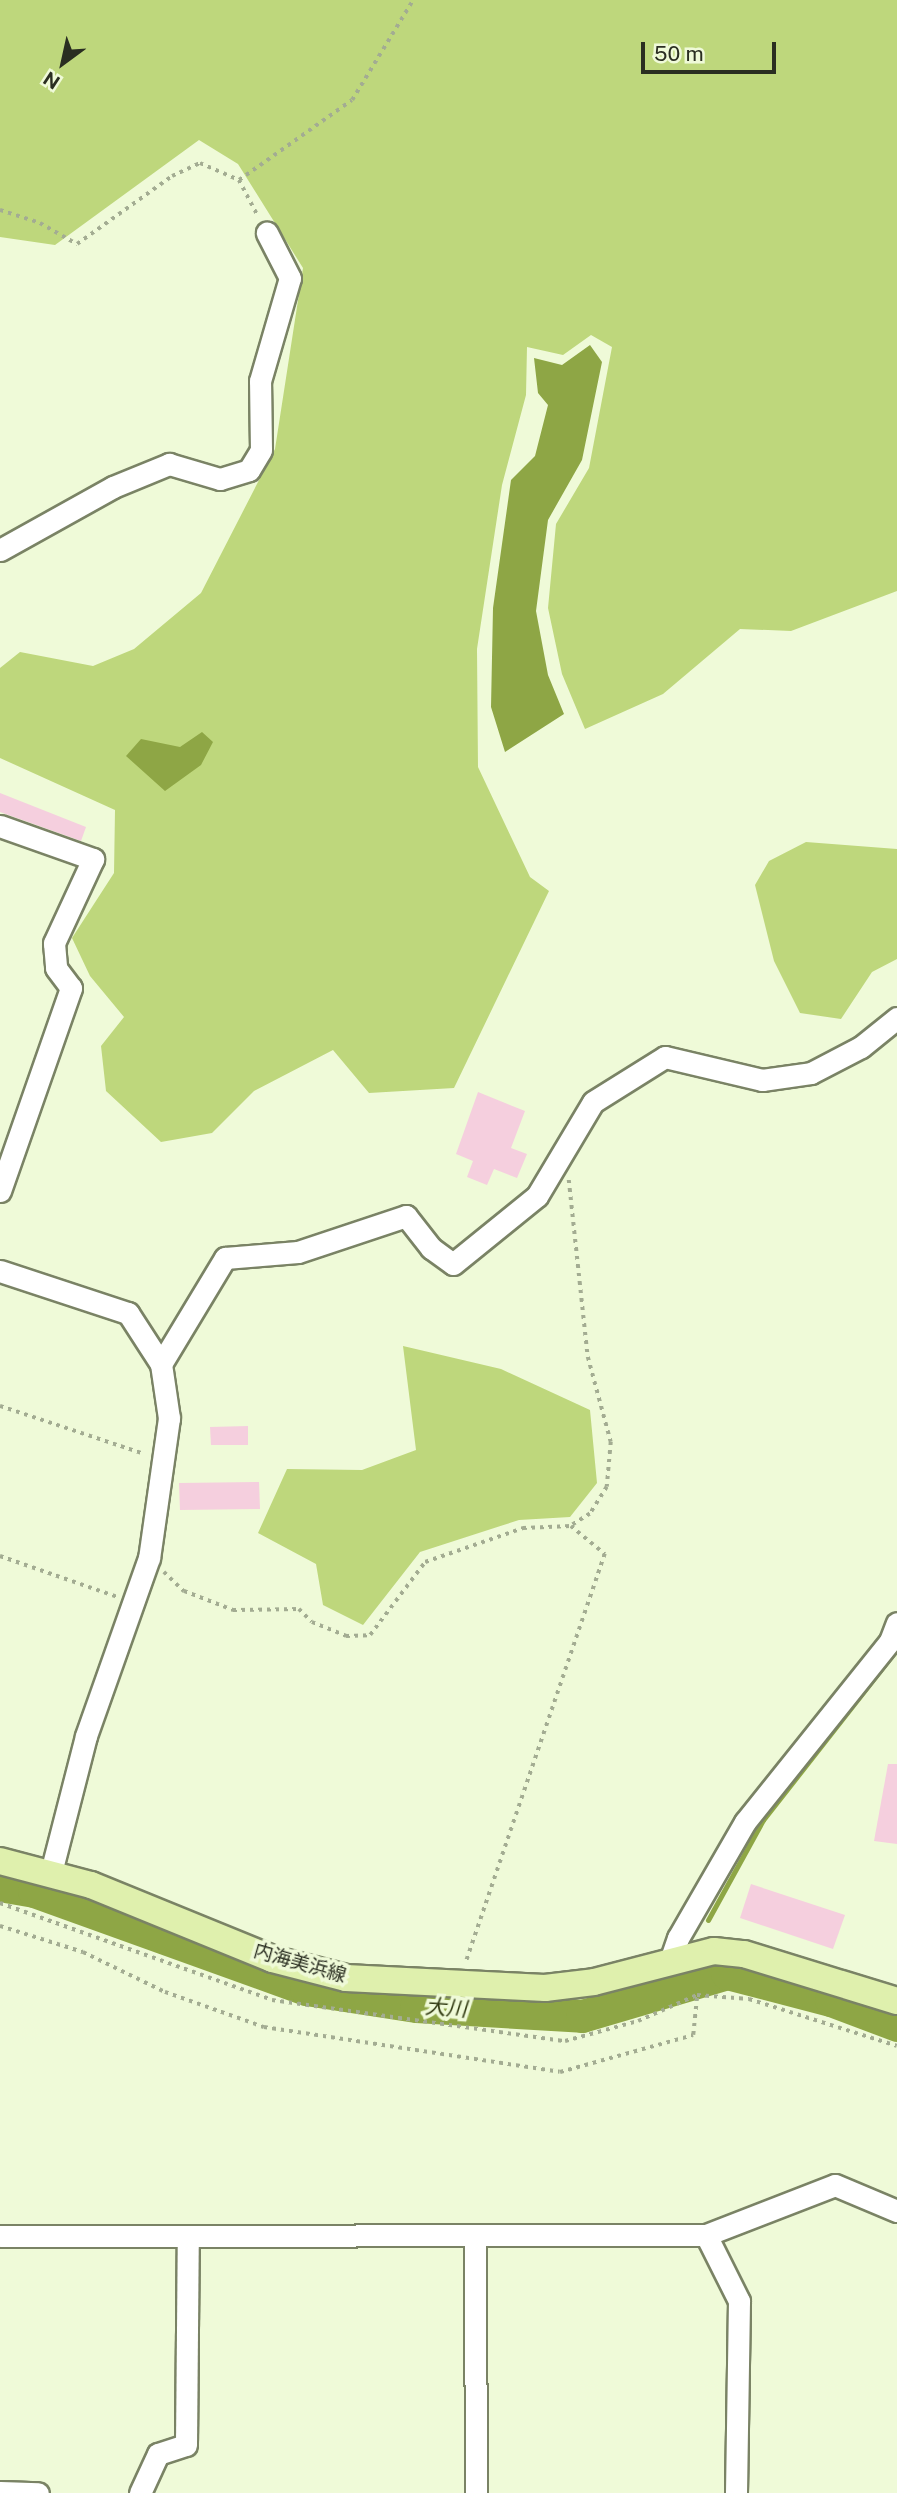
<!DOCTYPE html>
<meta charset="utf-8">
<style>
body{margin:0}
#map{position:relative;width:897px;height:2493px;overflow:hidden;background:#effad8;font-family:"Public Sans","Noto Sans JP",sans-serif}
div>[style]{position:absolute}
.green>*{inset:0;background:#bed77c}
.water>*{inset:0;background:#8ea645}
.stream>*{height:5px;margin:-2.5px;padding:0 2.5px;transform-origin:2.5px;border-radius:2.5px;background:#8ea645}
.river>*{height:33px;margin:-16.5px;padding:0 16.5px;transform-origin:16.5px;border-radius:16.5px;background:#8ea645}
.building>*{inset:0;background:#f5cfde}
.path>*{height:3.5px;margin-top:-1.75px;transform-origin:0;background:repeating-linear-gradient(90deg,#a3ac92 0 3.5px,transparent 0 8.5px)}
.roads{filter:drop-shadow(2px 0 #7a8365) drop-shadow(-2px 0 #7a8365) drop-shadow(0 2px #7a8365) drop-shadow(0 -2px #7a8365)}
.minor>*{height:21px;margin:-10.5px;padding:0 10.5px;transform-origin:10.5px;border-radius:10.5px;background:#fff}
.major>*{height:26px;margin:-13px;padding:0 13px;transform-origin:13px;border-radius:13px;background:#dff0ad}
span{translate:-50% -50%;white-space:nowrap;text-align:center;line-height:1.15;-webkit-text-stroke:7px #effad8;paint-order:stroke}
.street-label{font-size:19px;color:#2a2e21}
.water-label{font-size:21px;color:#2f3810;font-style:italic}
.north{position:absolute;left:28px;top:28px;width:70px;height:70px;-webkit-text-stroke:5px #effad8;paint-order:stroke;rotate:213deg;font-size:19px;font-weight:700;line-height:28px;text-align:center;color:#2a2e21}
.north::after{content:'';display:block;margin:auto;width:24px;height:32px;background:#2a2e21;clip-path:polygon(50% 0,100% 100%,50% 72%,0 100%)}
.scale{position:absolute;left:641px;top:42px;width:135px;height:32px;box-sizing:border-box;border:4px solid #2a2e21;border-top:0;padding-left:9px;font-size:21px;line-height:24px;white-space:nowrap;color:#2a2e21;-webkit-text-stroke:5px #effad8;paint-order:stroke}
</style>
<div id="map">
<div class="green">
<i style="clip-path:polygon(0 0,897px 0,897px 591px,791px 631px,740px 629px,663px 694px,585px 729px,562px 674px,548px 608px,556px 524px,589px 468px,612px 347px,591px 335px,563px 355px,527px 347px,526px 395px,502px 485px,477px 649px,478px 767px,530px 877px,549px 891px,454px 1088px,369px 1093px,333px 1050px,254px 1091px,212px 1133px,161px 1142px,106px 1091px,101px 1046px,124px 1017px,90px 976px,72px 938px,114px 873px,115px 810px,0 758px,0 668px,20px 652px,93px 666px,134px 649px,201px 593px,275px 449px,303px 268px,238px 164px,199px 140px,55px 245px,0 237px)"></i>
<i style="clip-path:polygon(806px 842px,897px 849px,897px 959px,872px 972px,841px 1019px,800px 1013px,774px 961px,755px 885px,769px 861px)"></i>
<i style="clip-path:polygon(403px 1346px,501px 1369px,590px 1410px,597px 1483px,570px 1517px,519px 1520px,420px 1552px,363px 1625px,323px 1605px,316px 1564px,258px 1533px,287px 1469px,362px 1470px,416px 1450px)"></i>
</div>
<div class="water">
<i style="clip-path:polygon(590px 345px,602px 362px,582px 460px,548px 520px,536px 611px,548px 675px,564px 714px,505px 752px,491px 707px,493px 608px,511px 480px,535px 456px,548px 405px,538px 393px,534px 358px,562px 365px)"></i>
<i style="clip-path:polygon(202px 732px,213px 742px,201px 765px,165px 791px,126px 756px,141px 739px,180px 747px)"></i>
</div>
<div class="stream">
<i style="left:708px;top:1920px;width:114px;rotate:-61.2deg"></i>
<i style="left:763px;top:1820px;width:217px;rotate:-51.9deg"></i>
</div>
<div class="river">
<i style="left:0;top:1885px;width:35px;rotate:10deg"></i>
<i style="left:34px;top:1891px;width:289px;rotate:19.8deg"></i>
<i style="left:306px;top:1989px;width:111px;rotate:8.8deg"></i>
<i style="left:416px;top:2006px;width:166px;rotate:3.4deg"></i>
<i style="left:582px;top:2016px;width:151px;rotate:-16.5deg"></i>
<i style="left:727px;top:1973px;width:107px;rotate:14.6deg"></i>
<i style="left:831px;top:2000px;width:71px;rotate:20.7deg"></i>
</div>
<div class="building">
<i style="clip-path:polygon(0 793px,86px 827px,81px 841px,0 812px)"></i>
<i style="clip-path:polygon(478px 1092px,525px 1111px,511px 1148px,527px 1154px,517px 1178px,494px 1169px,487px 1185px,467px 1177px,473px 1161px,456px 1154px)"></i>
<i style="clip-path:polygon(248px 1426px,248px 1445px,211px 1445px,210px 1427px)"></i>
<i style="clip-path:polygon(259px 1482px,260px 1509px,180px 1510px,179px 1483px)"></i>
<i style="clip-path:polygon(888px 1764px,897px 1764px,897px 1844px,874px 1841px)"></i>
<i style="clip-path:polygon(751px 1884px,845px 1915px,833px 1949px,740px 1918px)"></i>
</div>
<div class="path">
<i style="left:239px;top:180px;width:138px;rotate:-35.3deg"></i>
<i style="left:352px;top:100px;width:117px;rotate:-58.6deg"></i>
<i style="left:0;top:210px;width:42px;rotate:18deg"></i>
<i style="left:40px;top:223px;width:43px;rotate:29.6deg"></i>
<i style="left:77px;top:244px;width:117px;rotate:-35.6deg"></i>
<i style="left:172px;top:176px;width:31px;rotate:-25deg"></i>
<i style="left:200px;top:163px;width:43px;rotate:23.6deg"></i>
<i style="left:239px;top:180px;width:41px;rotate:62.2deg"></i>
<i style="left:569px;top:1180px;width:178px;rotate:83.9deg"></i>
<i style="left:588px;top:1357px;width:88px;rotate:74.9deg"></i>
<i style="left:611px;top:1442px;width:45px;rotate:95.1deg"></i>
<i style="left:607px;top:1487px;width:32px;rotate:122deg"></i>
<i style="left:590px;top:1514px;width:22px;rotate:148deg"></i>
<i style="left:0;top:1406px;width:152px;rotate:18.4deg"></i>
<i style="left:0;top:1556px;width:125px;rotate:19.2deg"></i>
<i style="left:164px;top:1572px;width:28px;rotate:44deg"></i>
<i style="left:184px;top:1591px;width:53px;rotate:21.2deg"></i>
<i style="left:233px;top:1610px;width:66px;rotate:-0.9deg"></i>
<i style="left:299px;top:1609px;width:18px;rotate:45deg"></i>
<i style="left:312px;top:1622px;width:37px;rotate:22deg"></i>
<i style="left:346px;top:1636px;width:24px;rotate:-2deg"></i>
<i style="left:370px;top:1635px;width:91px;rotate:-53deg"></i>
<i style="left:425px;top:1562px;width:104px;rotate:-19.1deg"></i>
<i style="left:523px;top:1528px;width:48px;rotate:-2.4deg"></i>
<i style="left:571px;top:1526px;width:44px;rotate:39.5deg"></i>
<i style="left:605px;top:1554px;width:432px;rotate:108.8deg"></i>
<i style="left:0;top:1903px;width:289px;rotate:19.6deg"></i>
<i style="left:272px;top:2000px;width:296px;rotate:8deg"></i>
<i style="left:565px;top:2041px;width:76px;rotate:-15.3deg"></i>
<i style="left:638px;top:2021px;width:64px;rotate:-23.8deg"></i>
<i style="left:697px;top:1995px;width:52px;rotate:4.4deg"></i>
<i style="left:749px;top:1999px;width:155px;rotate:17.6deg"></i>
<i style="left:0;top:1926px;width:87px;rotate:17.4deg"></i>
<i style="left:83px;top:1952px;width:91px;rotate:26deg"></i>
<i style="left:165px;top:1992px;width:105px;rotate:19.5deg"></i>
<i style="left:264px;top:2027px;width:299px;rotate:8.6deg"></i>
<i style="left:560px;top:2072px;width:138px;rotate:-15.5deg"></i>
<i style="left:693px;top:2035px;width:40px;rotate:-84.3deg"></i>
</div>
<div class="roads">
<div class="minor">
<i style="left:0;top:550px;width:129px;rotate:-29.1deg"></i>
<i style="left:113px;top:487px;width:61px;rotate:-22.3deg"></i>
<i style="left:169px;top:464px;width:53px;rotate:16.4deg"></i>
<i style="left:220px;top:479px;width:30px;rotate:-17deg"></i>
<i style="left:249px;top:470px;width:23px;rotate:-59deg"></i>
<i style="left:261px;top:450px;width:69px;rotate:-90.8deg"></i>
<i style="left:260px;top:381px;width:107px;rotate:-73.8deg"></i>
<i style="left:290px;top:278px;width:51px;rotate:-117.1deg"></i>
<i style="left:0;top:826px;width:99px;rotate:19.5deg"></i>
<i style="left:93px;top:859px;width:93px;rotate:114.9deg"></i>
<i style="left:54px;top:943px;width:25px;rotate:85deg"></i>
<i style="left:56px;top:968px;width:25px;rotate:53deg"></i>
<i style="left:71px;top:988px;width:215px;rotate:109.3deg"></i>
<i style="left:0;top:1271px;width:135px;rotate:18.2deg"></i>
<i style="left:128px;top:1313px;width:61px;rotate:57.1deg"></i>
<i style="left:161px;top:1364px;width:55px;rotate:81.6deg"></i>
<i style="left:169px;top:1418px;width:141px;rotate:98.1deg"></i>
<i style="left:149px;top:1558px;width:189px;rotate:109.5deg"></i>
<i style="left:86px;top:1736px;width:140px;rotate:104.4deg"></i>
<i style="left:161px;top:1364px;width:124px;rotate:-58.9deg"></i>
<i style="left:225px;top:1258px;width:73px;rotate:-4.7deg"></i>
<i style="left:298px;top:1252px;width:114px;rotate:-18.4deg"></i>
<i style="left:406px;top:1216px;width:41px;rotate:52deg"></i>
<i style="left:431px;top:1248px;width:27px;rotate:36deg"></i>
<i style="left:453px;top:1264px;width:108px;rotate:-39deg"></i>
<i style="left:537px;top:1196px;width:109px;rotate:-59.2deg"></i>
<i style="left:593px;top:1102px;width:85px;rotate:-32deg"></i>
<i style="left:665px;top:1057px;width:100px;rotate:13.3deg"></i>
<i style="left:762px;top:1080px;width:49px;rotate:-8.1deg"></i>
<i style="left:811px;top:1073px;width:56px;rotate:-27.5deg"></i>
<i style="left:861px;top:1047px;width:46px;rotate:-38.9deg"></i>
<i style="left:670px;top:1961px;width:24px;rotate:-71deg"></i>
<i style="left:678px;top:1938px;width:134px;rotate:-60deg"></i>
<i style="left:745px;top:1822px;width:232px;rotate:-51.3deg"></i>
<i style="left:890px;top:1641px;width:19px;rotate:-69deg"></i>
<i style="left:706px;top:2235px;width:74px;rotate:63.4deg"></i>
<i style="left:739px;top:2301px;width:192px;rotate:90.9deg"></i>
<i style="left:0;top:2236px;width:706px;rotate:-0.08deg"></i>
<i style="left:706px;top:2235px;width:138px;rotate:-21.2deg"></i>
<i style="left:835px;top:2185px;width:67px;rotate:22.8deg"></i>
<i style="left:475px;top:2237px;width:256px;rotate:89.8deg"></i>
<i style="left:0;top:2492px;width:38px;rotate:2deg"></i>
<i style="left:140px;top:2493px;width:43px;rotate:-65.2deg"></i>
<i style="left:158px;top:2454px;width:29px;rotate:-18deg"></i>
<i style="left:186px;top:2445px;width:209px;rotate:-89.5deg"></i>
</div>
<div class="major">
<i style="left:0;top:1861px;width:94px;rotate:14.8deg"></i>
<i style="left:91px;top:1885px;width:196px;rotate:22.2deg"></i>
<i style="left:272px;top:1959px;width:76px;rotate:14.4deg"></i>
<i style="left:346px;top:1978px;width:199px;rotate:2.9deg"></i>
<i style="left:545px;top:1988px;width:49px;rotate:-7deg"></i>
<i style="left:594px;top:1982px;width:124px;rotate:-14.5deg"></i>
<i style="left:714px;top:1951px;width:30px;rotate:6deg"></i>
<i style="left:744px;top:1954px;width:160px;rotate:17.1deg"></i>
</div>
</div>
<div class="street-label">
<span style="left:300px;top:1963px;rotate:16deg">内海美浜線</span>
</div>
<div class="water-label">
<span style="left:446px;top:2008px;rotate:4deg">大川</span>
</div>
<div class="north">N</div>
<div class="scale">50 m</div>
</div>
